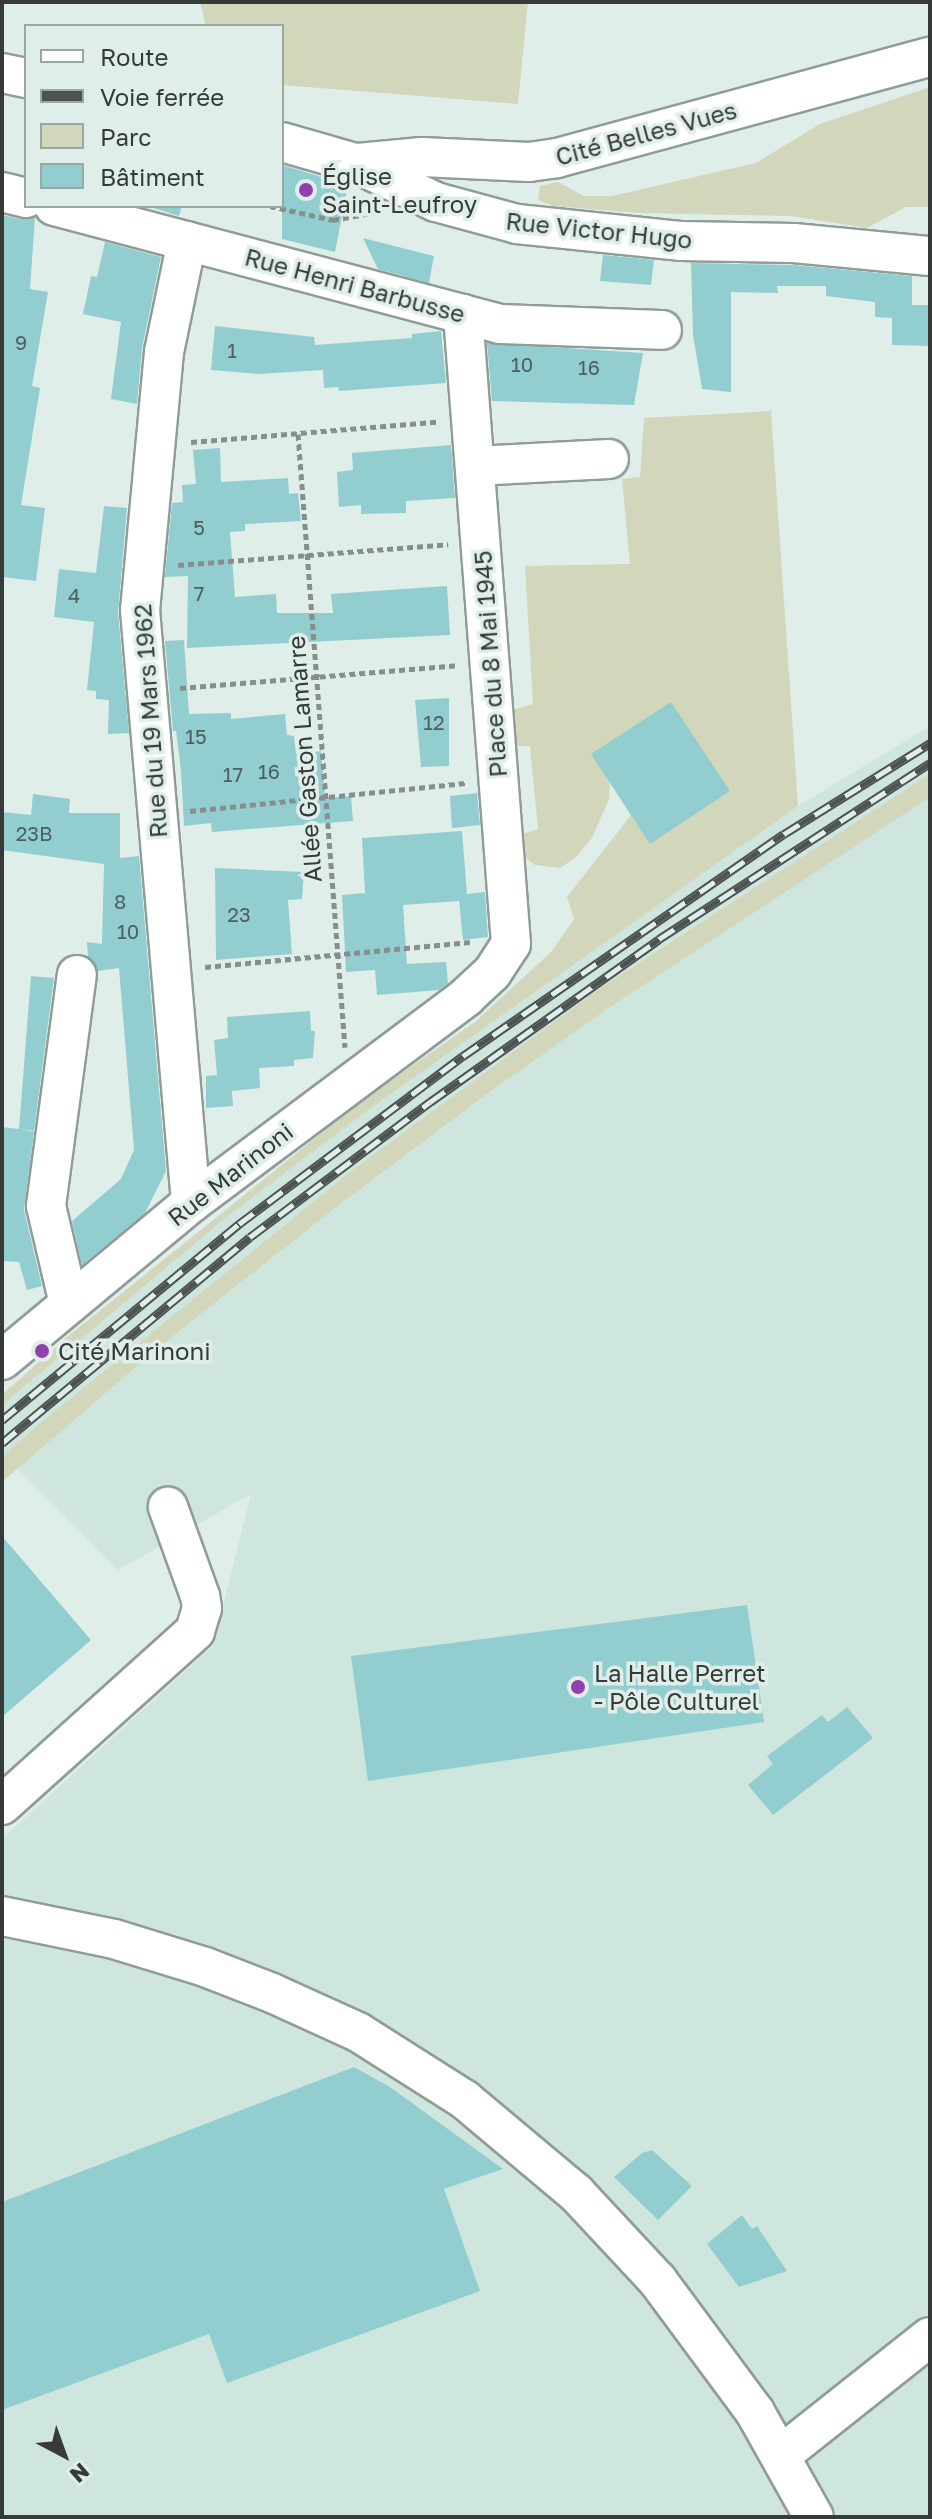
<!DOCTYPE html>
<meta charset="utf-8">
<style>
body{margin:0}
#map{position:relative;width:932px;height:2519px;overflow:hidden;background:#e0eee9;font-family:"Golos Text",sans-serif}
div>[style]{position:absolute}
.built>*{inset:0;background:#cfe6de}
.green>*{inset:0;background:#d2d6ba}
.building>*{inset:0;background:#92cdd0}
.path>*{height:5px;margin-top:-2.5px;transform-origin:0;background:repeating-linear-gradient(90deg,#868f8c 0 6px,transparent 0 10px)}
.roads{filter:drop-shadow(2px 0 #8f9c97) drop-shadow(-2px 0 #8f9c97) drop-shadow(0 2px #8f9c97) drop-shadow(0 -2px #8f9c97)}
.minor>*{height:38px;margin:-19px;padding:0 19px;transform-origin:19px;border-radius:19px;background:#fff}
.rail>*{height:9px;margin-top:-4.5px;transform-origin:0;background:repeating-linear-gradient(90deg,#e0eee9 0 18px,#4d5351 0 36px);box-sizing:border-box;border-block:2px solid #4d5351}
.dots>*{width:22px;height:22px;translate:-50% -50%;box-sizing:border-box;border:4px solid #e0eee9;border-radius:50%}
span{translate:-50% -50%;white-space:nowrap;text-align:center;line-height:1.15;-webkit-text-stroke:7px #e0eee9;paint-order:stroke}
.number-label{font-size:20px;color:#4d605f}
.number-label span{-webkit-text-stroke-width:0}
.street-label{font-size:24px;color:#363b39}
.poi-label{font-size:24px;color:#363b39}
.left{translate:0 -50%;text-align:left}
.frame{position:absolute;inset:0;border:4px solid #363b39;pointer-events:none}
.legend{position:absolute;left:24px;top:24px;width:260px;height:184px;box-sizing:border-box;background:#e0eee9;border:2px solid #9ca6a3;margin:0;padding:10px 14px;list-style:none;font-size:24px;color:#363b39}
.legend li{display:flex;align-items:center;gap:16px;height:40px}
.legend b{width:40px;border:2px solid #9ca6a3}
.north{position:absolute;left:24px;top:2415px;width:80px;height:80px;-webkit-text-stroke:6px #e0eee9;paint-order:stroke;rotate:139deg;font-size:22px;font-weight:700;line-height:32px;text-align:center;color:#363b39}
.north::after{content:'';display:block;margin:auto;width:28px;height:36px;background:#363b39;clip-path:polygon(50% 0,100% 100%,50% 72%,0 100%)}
</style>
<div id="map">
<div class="built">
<i style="clip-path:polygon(930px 726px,930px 2517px,2px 2517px,2px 1839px,213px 1646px,251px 1494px,118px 1570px,17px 1468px,2px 1482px,2px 1395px,66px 1338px,363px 1100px,564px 970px,798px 806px)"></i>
</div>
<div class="green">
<i style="clip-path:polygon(200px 2px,528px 2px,518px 104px,282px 85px,282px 26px,206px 26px)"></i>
<i style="clip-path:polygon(930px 87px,930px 207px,906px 207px,867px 228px,791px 216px,639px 213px,553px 206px,538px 200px,540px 186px,558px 182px,584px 196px,612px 196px,756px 163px,820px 124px)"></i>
<i style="clip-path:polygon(771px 411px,798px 806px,372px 1107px,229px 1215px,2px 1405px,2px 1395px,66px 1338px,363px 1100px,475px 1022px,551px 952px,574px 919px,567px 897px,631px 815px,650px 843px,591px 754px,610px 783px,609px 799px,592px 838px,575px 858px,560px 868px,535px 865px,523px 856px,519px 835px,538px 829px,530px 746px,514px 746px,512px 710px,533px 704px,525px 566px,630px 564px,622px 479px,640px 477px,644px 418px)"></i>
<i style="clip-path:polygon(930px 774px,930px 797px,610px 1007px,488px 1093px,331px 1211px,159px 1347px,2px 1482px,2px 1457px,39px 1424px,354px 1169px,599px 989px)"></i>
</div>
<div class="building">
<i style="clip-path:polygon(282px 165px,348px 185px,335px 252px,282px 239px)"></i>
<i style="clip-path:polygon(147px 206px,182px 206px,179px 216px)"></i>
<i style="clip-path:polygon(2px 215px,21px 219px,35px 217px,30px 289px,48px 292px,32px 386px,40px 388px,21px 505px,45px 508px,36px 581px,2px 577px)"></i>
<i style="clip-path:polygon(363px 238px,434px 256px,429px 283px,378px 269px)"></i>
<i style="clip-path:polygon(105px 242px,161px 257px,142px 348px,137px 404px,111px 399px,121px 322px,83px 314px,91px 276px,97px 277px)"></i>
<i style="clip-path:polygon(603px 255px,654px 260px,651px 285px,600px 281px)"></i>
<i style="clip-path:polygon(691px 263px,793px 265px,912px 276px,912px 305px,930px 305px,930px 346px,892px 345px,892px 318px,875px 317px,875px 302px,826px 296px,826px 286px,777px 286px,778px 293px,731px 292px,731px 392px,702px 389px,693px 335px)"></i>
<i style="clip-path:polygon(215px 326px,314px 337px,315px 345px,412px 338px,412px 334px,441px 331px,446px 383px,339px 391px,338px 387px,324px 388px,323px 370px,258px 374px,211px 370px)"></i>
<i style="clip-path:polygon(487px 343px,643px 353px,634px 405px,492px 401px)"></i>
<i style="clip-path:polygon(451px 445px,455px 498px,406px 501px,406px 513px,361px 514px,361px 505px,339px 507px,337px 472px,353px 470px,352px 453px)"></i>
<i style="clip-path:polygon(220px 448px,221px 482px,288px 478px,289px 494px,298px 493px,301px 521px,245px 524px,245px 531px,230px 532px,235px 597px,276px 594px,277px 613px,333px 613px,331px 594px,447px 586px,450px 635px,187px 648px,188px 576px,165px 577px,172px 503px,183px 502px,182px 485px,196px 484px,193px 450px)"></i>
<i style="clip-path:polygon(104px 506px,127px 508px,118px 612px,129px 733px,108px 734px,109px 700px,96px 699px,96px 691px,87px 690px,94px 622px,54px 617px,59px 569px,96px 573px)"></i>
<i style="clip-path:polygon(184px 640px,189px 714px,231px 713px,231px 719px,285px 714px,287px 735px,294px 736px,296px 754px,321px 751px,325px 798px,351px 796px,353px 821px,212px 832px,211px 823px,184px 826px,181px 770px,176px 731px,173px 731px,165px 641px)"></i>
<i style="clip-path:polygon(449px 698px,449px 766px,421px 767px,415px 700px)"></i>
<i style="clip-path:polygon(671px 702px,730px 791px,650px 844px,591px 754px)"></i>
<i style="clip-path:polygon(477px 793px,480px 825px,452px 828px,450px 796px)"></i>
<i style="clip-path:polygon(33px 794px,70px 799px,69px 813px,120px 813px,120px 858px,139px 856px,166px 1171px,145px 1213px,82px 1265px,72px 1221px,121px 1179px,134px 1150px,119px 968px,98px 971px,88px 957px,87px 942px,102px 944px,104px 864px,2px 850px,2px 812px,31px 815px)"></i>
<i style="clip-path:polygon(462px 831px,467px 894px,485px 892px,488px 937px,463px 940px,459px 901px,403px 905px,407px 964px,446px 962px,448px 983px,439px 990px,377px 995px,375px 970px,346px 972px,342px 895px,365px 893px,362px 838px)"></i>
<i style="clip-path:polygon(215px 868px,304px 872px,302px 899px,288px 900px,292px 954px,216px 960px)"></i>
<i style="clip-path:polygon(31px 976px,54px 978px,34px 1131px,20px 1129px,34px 1132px,24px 1210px,42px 1286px,27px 1290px,19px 1262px,2px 1261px,2px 1127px,19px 1129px)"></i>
<i style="clip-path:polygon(310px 1011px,311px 1031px,315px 1031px,313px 1058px,294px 1060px,294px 1066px,259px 1068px,260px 1088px,232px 1091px,233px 1106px,206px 1108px,206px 1076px,217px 1075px,214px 1040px,228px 1038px,227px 1017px)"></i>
<i style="clip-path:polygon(2px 1536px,91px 1640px,2px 1717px)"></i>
<i style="clip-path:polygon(747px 1605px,764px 1722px,368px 1781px,351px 1656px)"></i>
<i style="clip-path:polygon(847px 1707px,873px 1738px,773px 1815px,748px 1785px,773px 1764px,767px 1756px,822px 1715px,828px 1722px)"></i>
<i style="clip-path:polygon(354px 2067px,390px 2087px,503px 2169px,444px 2189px,480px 2291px,227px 2383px,209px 2334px,2px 2410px,2px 2202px)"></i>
<i style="clip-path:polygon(652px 2150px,692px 2186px,658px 2220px,614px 2177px,642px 2153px)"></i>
<i style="clip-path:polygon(742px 2215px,752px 2229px,757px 2226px,787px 2271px,739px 2287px,707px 2244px)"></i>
</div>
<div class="path">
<i style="left:270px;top:206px;width:65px;rotate:12.5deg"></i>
<i style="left:333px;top:220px;width:44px;rotate:-10.5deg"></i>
<i style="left:298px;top:434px;width:615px;rotate:85.62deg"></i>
<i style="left:191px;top:442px;width:246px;rotate:-4.7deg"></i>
<i style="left:178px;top:565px;width:271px;rotate:-4.4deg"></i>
<i style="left:180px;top:688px;width:278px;rotate:-4.7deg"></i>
<i style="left:190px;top:811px;width:277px;rotate:-5.8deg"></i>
<i style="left:205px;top:967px;width:266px;rotate:-5.4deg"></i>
</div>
<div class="roads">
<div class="minor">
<i style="left:2px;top:73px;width:25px;rotate:12deg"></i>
<i style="left:282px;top:142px;width:76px;rotate:16deg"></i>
<i style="left:355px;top:163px;width:90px;rotate:25.7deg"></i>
<i style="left:436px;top:202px;width:84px;rotate:15.2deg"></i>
<i style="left:517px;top:224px;width:166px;rotate:5.9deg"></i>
<i style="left:682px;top:241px;width:112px;rotate:1deg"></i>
<i style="left:794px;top:243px;width:137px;rotate:5.5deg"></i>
<i style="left:358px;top:163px;width:64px;rotate:-5.4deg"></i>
<i style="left:422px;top:157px;width:107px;rotate:2.7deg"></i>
<i style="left:529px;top:162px;width:28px;rotate:-8deg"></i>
<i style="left:557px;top:158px;width:386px;rotate:-15.2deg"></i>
<i style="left:2px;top:192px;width:25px;rotate:14deg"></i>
<i style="left:54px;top:206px;width:461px;rotate:14.8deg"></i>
<i style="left:500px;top:324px;width:162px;rotate:2.1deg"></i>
<i style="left:187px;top:241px;width:113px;rotate:101.7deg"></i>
<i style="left:164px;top:352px;width:259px;rotate:95.3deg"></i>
<i style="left:140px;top:610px;width:595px;rotate:85.08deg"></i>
<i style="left:475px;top:466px;width:134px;rotate:-3deg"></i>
<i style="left:69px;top:1304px;width:101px;rotate:-103.2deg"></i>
<i style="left:46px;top:1206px;width:233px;rotate:-82.4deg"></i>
<i style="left:2px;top:1360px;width:246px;rotate:-39.7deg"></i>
<i style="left:191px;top:1203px;width:344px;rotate:-36.8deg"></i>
<i style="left:466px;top:997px;width:35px;rotate:-43deg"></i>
<i style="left:492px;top:973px;width:35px;rotate:-57deg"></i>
<i style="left:511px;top:944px;width:632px;rotate:-94.36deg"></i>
<i style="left:2px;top:1805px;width:260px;rotate:-42deg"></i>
<i style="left:195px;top:1631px;width:24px;rotate:-73deg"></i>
<i style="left:202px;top:1608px;width:12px;rotate:-99deg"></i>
<i style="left:200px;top:1596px;width:95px;rotate:-109.8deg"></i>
<i style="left:2px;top:1916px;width:114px;rotate:11.6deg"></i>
<i style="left:114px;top:1939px;width:95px;rotate:17.1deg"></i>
<i style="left:205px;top:1967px;width:72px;rotate:21.2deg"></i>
<i style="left:272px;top:1993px;width:94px;rotate:24.4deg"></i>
<i style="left:358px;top:2032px;width:127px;rotate:32.4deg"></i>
<i style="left:465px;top:2100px;width:145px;rotate:40deg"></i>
<i style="left:576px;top:2193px;width:120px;rotate:47deg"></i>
<i style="left:658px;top:2281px;width:163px;rotate:53.5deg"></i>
<i style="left:755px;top:2412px;width:120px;rotate:60.7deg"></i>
<i style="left:781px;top:2455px;width:190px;rotate:-38.4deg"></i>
</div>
</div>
<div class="rail">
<i style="left:2px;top:1420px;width:308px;rotate:-39.6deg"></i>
<i style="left:239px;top:1224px;width:280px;rotate:-36.9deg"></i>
<i style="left:463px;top:1056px;width:390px;rotate:-34.7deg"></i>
<i style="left:784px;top:834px;width:172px;rotate:-31.9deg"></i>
<i style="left:2px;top:1443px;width:322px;rotate:-39.7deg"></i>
<i style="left:250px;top:1237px;width:225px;rotate:-36.9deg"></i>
<i style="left:430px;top:1102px;width:281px;rotate:-35.4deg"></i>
<i style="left:659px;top:939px;width:323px;rotate:-33deg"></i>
</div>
<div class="dots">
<i style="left:306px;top:190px;background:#9140af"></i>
<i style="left:42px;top:1351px;background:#9140af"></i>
<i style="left:578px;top:1687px;background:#9140af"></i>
</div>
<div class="number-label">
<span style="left:21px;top:342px">9</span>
<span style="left:232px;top:350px">1</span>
<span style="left:522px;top:364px">10</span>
<span style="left:589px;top:367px">16</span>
<span style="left:199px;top:527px">5</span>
<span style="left:199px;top:593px">7</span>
<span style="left:74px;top:595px">4</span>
<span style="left:434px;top:722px">12</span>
<span style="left:196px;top:736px">15</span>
<span style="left:269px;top:771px">16</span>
<span style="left:233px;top:774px">17</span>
<span style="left:34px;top:833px">23B</span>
<span style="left:120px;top:901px">8</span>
<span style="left:239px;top:914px">23</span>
<span style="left:128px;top:931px">10</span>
</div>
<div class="street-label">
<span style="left:646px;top:133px;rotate:-15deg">Cité Belles Vues</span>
<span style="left:599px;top:230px;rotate:6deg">Rue Victor Hugo</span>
<span style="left:355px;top:285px;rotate:15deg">Rue Henri Barbusse</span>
<span style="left:490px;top:664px;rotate:-94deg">Place du 8 Mai 1945</span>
<span style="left:150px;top:721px;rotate:-94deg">Rue du 19 Mars 1962</span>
<span style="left:304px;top:759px;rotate:-94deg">Allée Gaston Lamarre</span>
<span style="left:230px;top:1174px;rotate:-38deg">Rue Marinoni</span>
</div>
<div class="poi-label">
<span class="left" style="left:322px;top:190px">Église<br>Saint-Leufroy</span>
<span class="left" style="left:58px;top:1351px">Cité Marinoni</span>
<span class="left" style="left:594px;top:1687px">La Halle Perret<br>- Pôle Culturel</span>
</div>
<div class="frame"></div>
<ul class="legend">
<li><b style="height:10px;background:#fff"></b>Route</li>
<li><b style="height:10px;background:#4d5351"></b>Voie ferrée</li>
<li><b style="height:22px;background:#d2d6ba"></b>Parc</li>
<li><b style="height:22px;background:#92cdd0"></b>Bâtiment</li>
</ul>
<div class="north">N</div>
</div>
